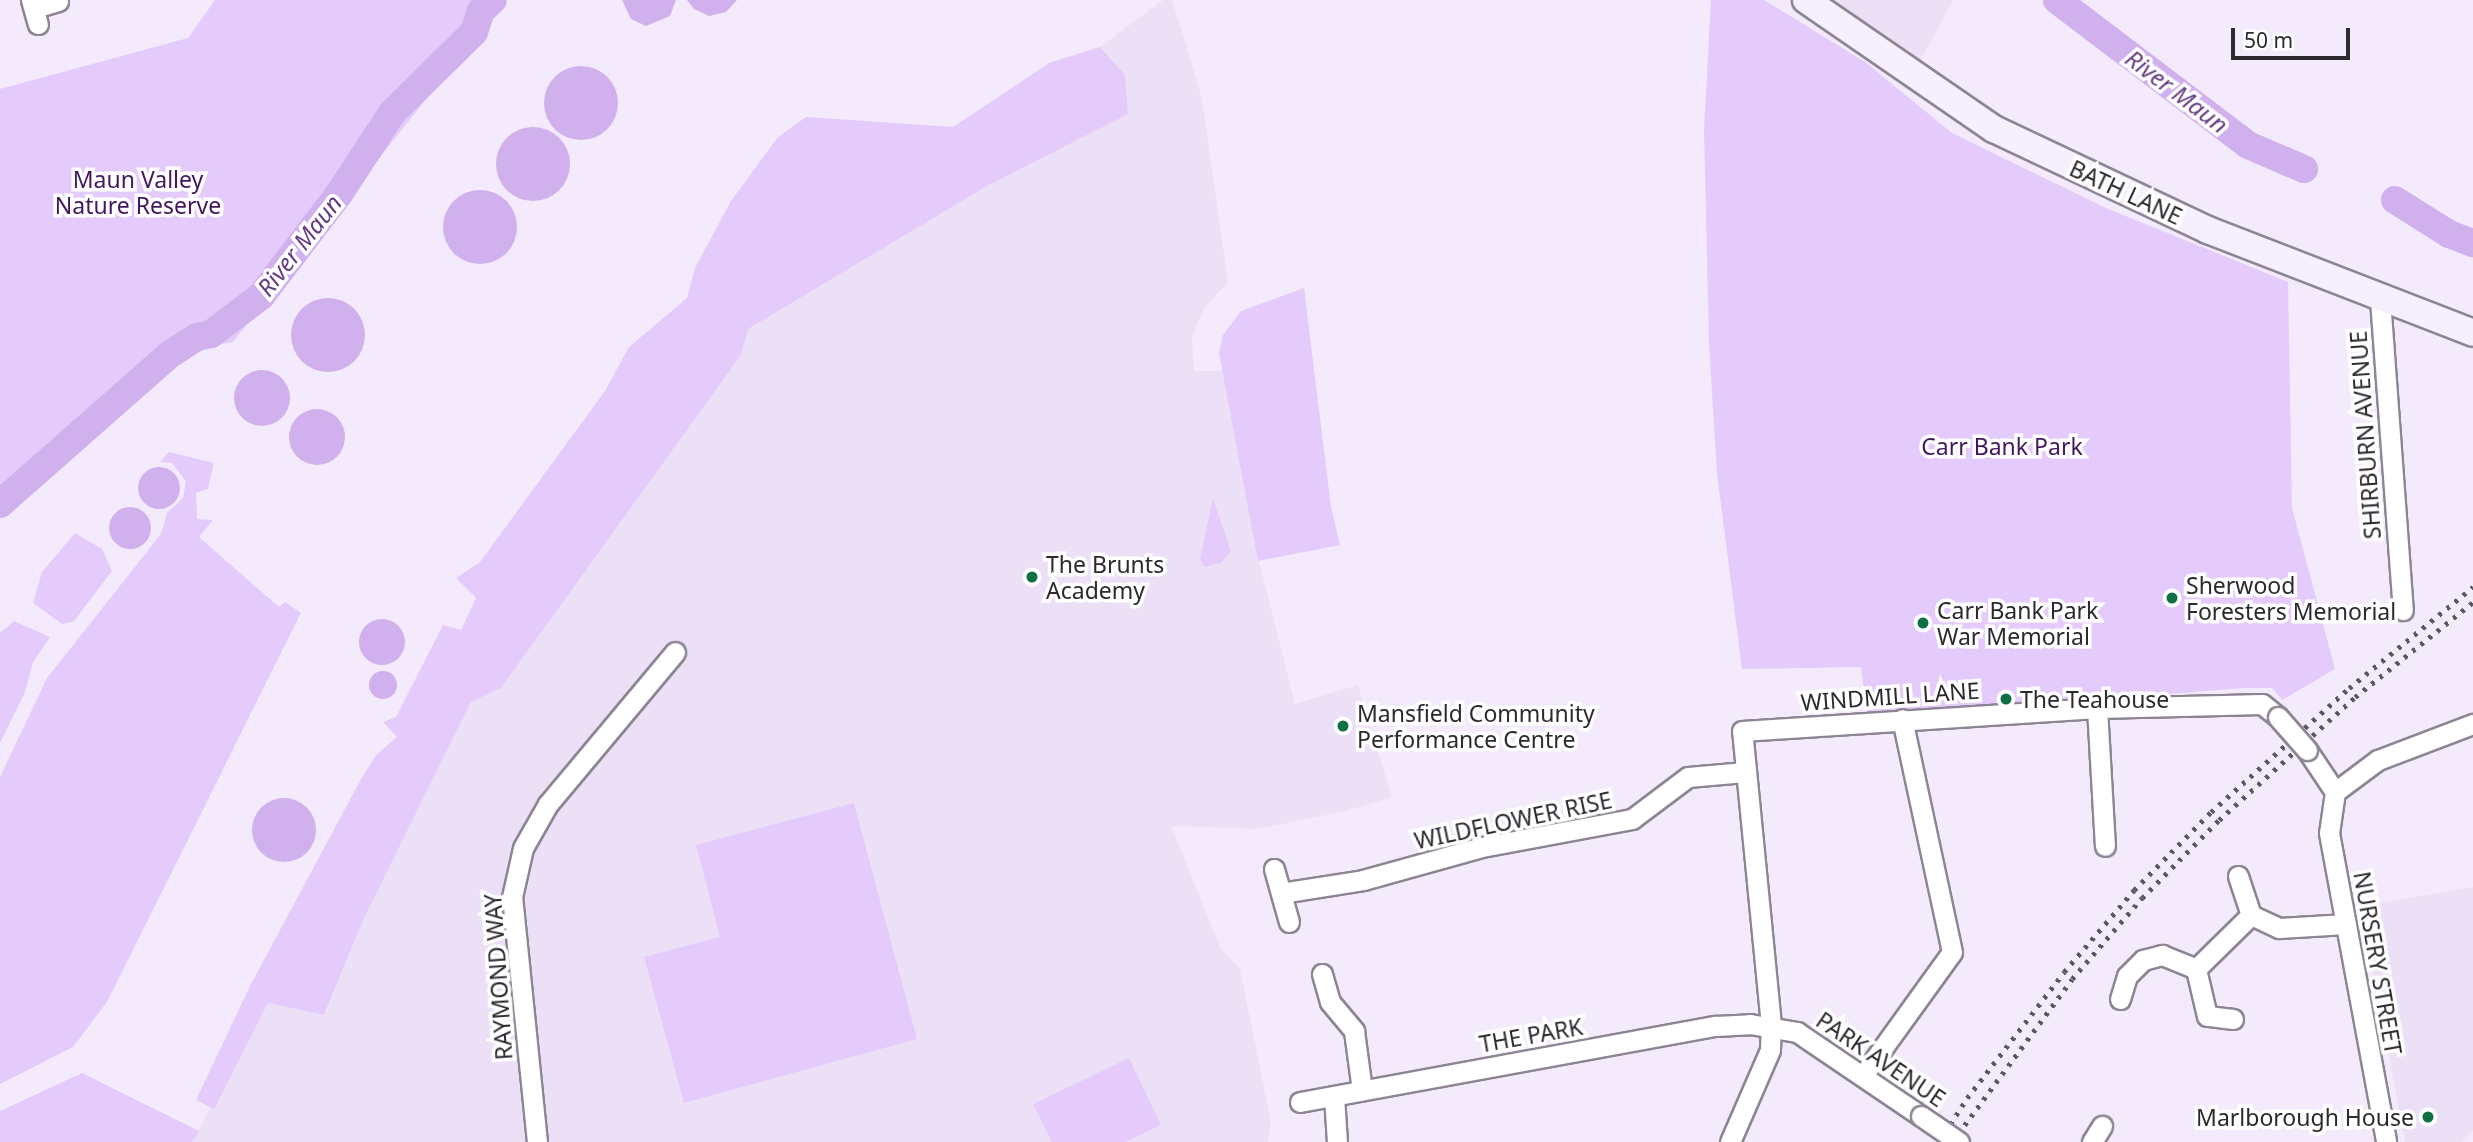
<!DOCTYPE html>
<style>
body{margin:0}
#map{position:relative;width:2473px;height:1142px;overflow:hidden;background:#f3ebfb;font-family:"Noto Sans",sans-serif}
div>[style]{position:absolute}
.built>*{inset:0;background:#ece0f7}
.green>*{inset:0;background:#e5cbfc}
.water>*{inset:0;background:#d1b0ee}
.round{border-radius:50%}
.river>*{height:28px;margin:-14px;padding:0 14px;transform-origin:14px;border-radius:14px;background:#d1b0ee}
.roads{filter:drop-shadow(2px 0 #8d8594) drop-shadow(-2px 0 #8d8594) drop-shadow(0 2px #8d8594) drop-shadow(0 -2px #8d8594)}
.street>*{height:19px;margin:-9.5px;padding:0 9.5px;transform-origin:9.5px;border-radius:9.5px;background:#fff}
.secondary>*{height:26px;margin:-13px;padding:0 13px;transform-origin:13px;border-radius:13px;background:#f6effc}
.rail>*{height:4.5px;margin-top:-2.25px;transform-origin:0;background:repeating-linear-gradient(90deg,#5c5861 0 3.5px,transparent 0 10.5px)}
.bridges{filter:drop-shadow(2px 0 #8d8594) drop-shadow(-2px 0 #8d8594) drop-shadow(0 2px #8d8594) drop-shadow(0 -2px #8d8594)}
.street-bridge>*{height:19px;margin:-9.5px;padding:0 9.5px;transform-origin:9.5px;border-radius:9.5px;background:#fff}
.dots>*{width:19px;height:19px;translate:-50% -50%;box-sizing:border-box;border:4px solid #fff;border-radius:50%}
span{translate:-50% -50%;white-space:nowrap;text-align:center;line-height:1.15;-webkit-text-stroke:7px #fff;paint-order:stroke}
.park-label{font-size:23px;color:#43175f}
.street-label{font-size:23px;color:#2c292f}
.poi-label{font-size:23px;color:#2c292f}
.left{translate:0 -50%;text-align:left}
.right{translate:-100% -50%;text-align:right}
.water-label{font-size:24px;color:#663c85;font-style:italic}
.scale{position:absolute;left:2231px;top:28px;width:119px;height:32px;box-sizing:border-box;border:4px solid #2c292f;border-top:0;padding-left:9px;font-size:21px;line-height:24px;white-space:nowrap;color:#2c292f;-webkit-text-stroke:5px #fff;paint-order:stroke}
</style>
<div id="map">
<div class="built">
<i style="clip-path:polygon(1163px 0,1172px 0,1202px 98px,1228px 282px,1205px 307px,1192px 335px,1194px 371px,1223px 371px,1259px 561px,1295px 704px,1358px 685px,1392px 797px,1342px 812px,1257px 829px,1171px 826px,1221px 949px,1240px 969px,1271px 1122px,1268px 1142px,192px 1142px,268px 1003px,325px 1015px,365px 916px,471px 702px,501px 688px,741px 355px,748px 329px,989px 185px,1049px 63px,1100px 47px)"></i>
<i style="clip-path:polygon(1818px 0,1953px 0,1918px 65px)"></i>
<i style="clip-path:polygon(2473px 887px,2473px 1131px,2461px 1142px,2405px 1142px,2361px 906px)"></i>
</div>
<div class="green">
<i style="clip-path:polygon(215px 0,505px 0,233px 342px,186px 350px,0 517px,0 89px,188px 38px)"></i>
<i style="clip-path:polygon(1711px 0,1764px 0,1865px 62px,1952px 133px,2106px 208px,2288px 282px,2292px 508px,2335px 669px,2282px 700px,2272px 688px,2243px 688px,1986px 709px,1867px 712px,1861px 667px,1742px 669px,1717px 473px,1709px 344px,1704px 129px)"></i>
<i style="clip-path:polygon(1100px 47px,1125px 75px,1128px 114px,989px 185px,748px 329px,741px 355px,501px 688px,471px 702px,365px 916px,324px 1015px,268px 1003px,214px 1109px,196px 1100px,251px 984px,360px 781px,376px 755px,397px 737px,383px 722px,396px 717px,443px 625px,461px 630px,476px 598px,456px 578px,480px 562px,605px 391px,629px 347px,687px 298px,695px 268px,731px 201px,778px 137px,806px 117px,953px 127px,1049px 63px)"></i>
<i style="clip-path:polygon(1304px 288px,1331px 507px,1340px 545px,1258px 561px,1219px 353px,1223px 335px,1241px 311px)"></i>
<i style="clip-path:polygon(169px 452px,214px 463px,208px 489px,196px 493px,197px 519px,213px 520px,199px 537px,279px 607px,285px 602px,301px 613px,107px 1002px,73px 1047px,0 1084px,0 777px,47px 678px,161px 534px,167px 513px,183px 498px,186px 481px,172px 463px,160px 462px)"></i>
<i style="clip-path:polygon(1213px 498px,1231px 551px,1221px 563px,1205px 567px,1200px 559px)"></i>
<i style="clip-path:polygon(75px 533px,102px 549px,112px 571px,74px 621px,62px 624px,33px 603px,42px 572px)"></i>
<i style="clip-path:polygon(14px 621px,50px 637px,33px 662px,25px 692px,0 743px,0 633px)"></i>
<i style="clip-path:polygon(854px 803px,917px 1039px,684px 1103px,644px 957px,720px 937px,696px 845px)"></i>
<i style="clip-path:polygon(1129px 1058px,1161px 1125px,1125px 1142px,1052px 1142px,1033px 1104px)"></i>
<i style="clip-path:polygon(82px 1073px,199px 1131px,192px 1142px,0 1142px,0 1111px)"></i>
</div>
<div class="water">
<i style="clip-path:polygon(622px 0,676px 0,670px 16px,646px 26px,631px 19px)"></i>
<i style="clip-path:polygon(687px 0,737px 0,726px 12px,709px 16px,694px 9px)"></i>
<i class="round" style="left:544px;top:66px;width:74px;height:74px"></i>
<i class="round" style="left:496px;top:127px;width:74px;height:74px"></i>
<i class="round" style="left:443px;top:190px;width:74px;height:74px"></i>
<i class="round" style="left:291px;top:298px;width:74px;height:74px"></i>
<i class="round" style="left:234px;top:370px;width:56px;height:56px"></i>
<i class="round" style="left:289px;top:409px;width:56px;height:56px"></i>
<i class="round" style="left:138px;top:467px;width:42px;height:42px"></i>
<i class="round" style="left:109px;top:507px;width:42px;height:42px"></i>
<i class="round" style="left:359px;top:619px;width:46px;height:46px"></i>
<i class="round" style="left:369px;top:671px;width:28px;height:28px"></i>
<i class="round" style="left:252px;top:798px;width:64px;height:64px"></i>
</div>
<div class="river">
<i style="left:2057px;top:0;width:240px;rotate:37.2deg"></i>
<i style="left:2248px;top:145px;width:61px;rotate:23.2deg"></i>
<i style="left:2395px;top:200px;width:64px;rotate:32.2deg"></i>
<i style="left:2449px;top:234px;width:26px;rotate:21deg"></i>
<i style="left:0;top:504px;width:225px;rotate:-41.4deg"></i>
<i style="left:169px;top:355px;width:33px;rotate:-33deg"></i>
<i style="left:197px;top:337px;width:14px;rotate:-12deg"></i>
<i style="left:211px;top:334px;width:63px;rotate:-37.2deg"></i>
<i style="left:261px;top:296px;width:128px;rotate:-52.6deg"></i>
<i style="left:339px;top:194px;width:97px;rotate:-56.8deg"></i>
<i style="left:392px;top:113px;width:115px;rotate:-44.6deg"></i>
<i style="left:474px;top:32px;width:22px;rotate:-72deg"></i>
<i style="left:481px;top:11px;width:16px;rotate:-43deg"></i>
</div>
<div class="roads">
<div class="street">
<i style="left:31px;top:0;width:25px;rotate:74deg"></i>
<i style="left:34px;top:8px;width:25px;rotate:-16deg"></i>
<i style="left:2380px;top:299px;width:312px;rotate:85.8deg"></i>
<i style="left:2097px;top:708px;width:138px;rotate:86.7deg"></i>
<i style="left:2307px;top:750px;width:50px;rotate:56.3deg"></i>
<i style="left:2335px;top:792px;width:41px;rotate:98.3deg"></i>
<i style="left:2329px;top:833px;width:314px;rotate:79.5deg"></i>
<i style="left:2335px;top:792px;width:54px;rotate:-36.7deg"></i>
<i style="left:2378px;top:760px;width:102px;rotate:-20.8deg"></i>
<i style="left:1274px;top:869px;width:55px;rotate:74.2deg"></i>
<i style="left:2238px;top:876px;width:41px;rotate:71.6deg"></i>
<i style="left:2251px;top:915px;width:31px;rotate:25deg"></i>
<i style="left:2279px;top:928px;width:67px;rotate:-3.4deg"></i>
<i style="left:1281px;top:893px;width:83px;rotate:-9deg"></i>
<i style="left:1363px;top:880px;width:123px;rotate:-15.5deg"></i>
<i style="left:1482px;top:847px;width:153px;rotate:-10.6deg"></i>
<i style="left:1632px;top:819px;width:70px;rotate:-36.9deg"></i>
<i style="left:1688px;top:777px;width:57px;rotate:-5deg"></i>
<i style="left:1322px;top:974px;width:29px;rotate:74deg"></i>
<i style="left:1330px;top:1002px;width:38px;rotate:50deg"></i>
<i style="left:1354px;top:1031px;width:60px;rotate:82.3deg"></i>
<i style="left:2120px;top:999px;width:24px;rotate:-73deg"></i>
<i style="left:2127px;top:976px;width:23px;rotate:-45deg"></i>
<i style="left:2143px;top:960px;width:20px;rotate:-15deg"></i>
<i style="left:2162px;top:955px;width:37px;rotate:22deg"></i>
<i style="left:2233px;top:1019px;width:26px;rotate:-173deg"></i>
<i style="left:2207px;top:1016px;width:48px;rotate:-103.2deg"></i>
<i style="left:2196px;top:969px;width:77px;rotate:-44.5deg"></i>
<i style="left:1864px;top:1074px;width:150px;rotate:-54.2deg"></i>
<i style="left:1952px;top:952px;width:238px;rotate:-102.1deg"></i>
<i style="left:1334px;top:1096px;width:46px;rotate:86.3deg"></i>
<i style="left:1300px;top:1102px;width:423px;rotate:-10.4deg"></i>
<i style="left:1716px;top:1026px;width:34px;rotate:-3deg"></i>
<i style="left:1750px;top:1024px;width:48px;rotate:9.7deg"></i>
<i style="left:1797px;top:1032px;width:150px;rotate:34.1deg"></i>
<i style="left:537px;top:1142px;width:246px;rotate:-95.8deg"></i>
<i style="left:512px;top:897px;width:50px;rotate:-77.3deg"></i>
<i style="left:523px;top:848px;width:51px;rotate:-60.4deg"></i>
<i style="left:548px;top:804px;width:198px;rotate:-50.1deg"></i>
<i style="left:1730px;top:1142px;width:100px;rotate:-66.5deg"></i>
<i style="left:1770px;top:1050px;width:25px;rotate:-88deg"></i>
<i style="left:1771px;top:1025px;width:295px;rotate:-95.6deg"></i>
<i style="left:1742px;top:731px;width:356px;rotate:-3.7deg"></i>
<i style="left:2097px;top:708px;width:165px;rotate:-1.4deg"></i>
<i style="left:2262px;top:704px;width:21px;rotate:39deg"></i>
<i style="left:2092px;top:1142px;width:19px;rotate:-58deg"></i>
</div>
<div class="secondary">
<i style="left:1806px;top:0;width:228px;rotate:34.5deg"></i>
<i style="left:1994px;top:129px;width:237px;rotate:25.3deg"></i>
<i style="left:2208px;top:230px;width:284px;rotate:21.2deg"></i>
</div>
</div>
<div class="rail">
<i style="left:1939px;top:1142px;width:52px;rotate:-57.5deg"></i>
<i style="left:1967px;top:1098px;width:159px;rotate:-52.4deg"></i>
<i style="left:2064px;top:972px;width:108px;rotate:-49.5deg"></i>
<i style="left:2134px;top:890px;width:110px;rotate:-45.4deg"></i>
<i style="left:2211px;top:812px;width:186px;rotate:-41.9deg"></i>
<i style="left:2349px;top:688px;width:160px;rotate:-39.2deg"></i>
<i style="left:1952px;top:1142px;width:202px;rotate:-53.6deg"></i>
<i style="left:2072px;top:979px;width:107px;rotate:-49.2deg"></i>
<i style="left:2142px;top:898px;width:110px;rotate:-45.4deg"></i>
<i style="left:2219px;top:820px;width:183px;rotate:-42.1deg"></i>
<i style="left:2355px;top:697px;width:151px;rotate:-38.8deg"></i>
</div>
<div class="bridges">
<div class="street-bridge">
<i style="left:2278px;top:717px;width:44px;rotate:48.7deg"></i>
<i style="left:1921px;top:1116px;width:46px;rotate:34.4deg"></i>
</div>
</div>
<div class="dots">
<i style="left:1032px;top:577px;background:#0f7045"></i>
<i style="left:2172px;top:598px;background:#0f7045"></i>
<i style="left:1923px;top:623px;background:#0f7045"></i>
<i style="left:2006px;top:699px;background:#0f7045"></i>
<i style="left:1343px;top:726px;background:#0f7045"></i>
<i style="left:2428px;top:1117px;background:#0f7045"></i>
</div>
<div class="park-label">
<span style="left:138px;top:192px">Maun Valley<br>Nature Reserve</span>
<span style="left:2002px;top:446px">Carr Bank Park</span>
</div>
<div class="street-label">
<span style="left:2126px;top:192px;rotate:25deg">BATH LANE</span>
<span style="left:2365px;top:435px;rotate:-94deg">SHIRBURN AVENUE</span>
<span style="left:1890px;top:696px;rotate:-4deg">WINDMILL LANE</span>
<span style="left:1513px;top:820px;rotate:-12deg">WILDFLOWER RISE</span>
<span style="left:2378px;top:963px;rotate:80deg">NURSERY STREET</span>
<span style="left:498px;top:977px;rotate:-94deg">RAYMOND WAY</span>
<span style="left:1531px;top:1035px;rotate:-10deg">THE PARK</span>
<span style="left:1881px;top:1059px;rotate:34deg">PARK AVENUE</span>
</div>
<div class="poi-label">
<span class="left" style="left:1046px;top:577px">The Brunts<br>Academy</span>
<span class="left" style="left:2186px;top:598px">Sherwood<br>Foresters Memorial</span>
<span class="left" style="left:1937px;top:623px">Carr Bank Park<br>War Memorial</span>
<span class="left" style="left:2020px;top:699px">The Teahouse</span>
<span class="left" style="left:1357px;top:726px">Mansfield Community<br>Performance Centre</span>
<span class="right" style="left:2414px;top:1117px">Marlborough House</span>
</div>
<div class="water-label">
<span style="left:2177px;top:91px;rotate:37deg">River Maun</span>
<span style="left:299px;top:245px;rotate:-52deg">River Maun</span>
</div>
<div class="scale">50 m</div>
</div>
